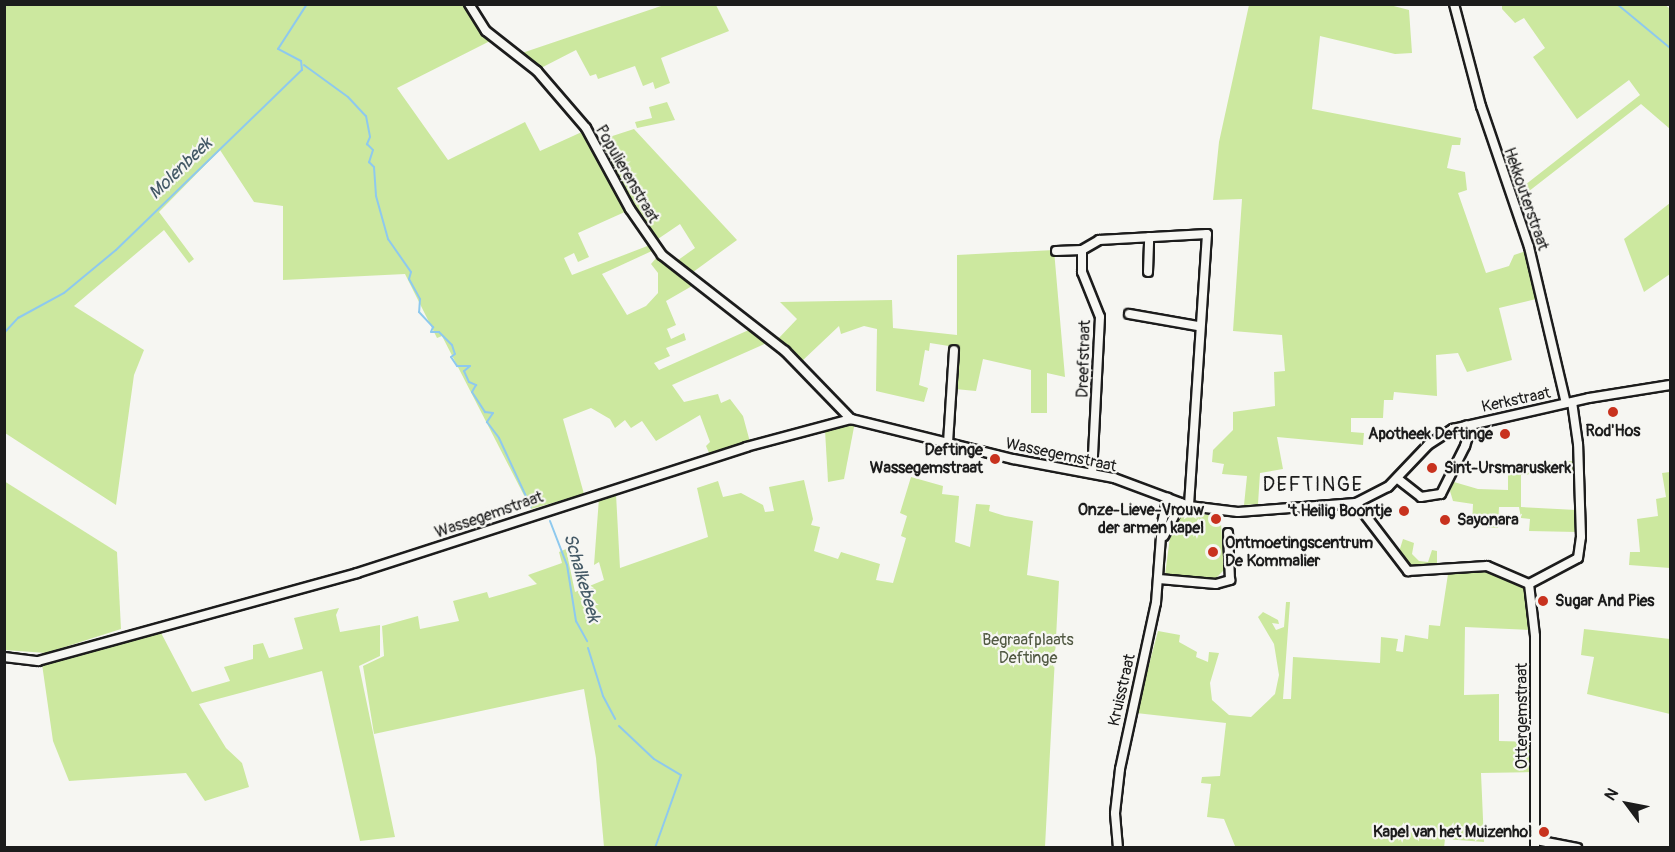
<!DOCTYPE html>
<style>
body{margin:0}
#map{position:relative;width:1675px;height:852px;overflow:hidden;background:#f6f6f2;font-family:Pangolin,sans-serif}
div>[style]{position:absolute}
.green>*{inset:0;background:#cce89f}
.stream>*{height:2px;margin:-1px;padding:0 1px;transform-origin:1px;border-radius:1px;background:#8ec9ee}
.roads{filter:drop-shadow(2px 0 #1c1c1c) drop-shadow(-2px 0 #1c1c1c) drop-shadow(0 2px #1c1c1c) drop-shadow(0 -2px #1c1c1c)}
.minor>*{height:8px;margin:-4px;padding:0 4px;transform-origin:4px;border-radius:4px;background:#f6f6f2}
.dots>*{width:16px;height:16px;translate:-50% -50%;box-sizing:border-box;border:3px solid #f6f6f2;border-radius:50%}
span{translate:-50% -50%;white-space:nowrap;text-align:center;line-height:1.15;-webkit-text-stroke:4.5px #f6f6f2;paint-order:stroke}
.street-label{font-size:16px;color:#1c1c1c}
.poi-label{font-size:16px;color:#1c1c1c;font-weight:700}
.right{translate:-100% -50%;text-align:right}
.left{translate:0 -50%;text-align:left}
.park-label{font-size:16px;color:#515943}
.water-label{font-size:18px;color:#445966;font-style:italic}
.quarter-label{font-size:20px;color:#1c1c1c;letter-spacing:1.5px}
.frame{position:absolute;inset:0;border:6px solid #1c1c1c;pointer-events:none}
.north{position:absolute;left:1597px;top:774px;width:60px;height:60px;-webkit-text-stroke:4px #f6f6f2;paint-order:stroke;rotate:302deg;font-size:16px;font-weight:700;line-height:24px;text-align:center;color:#1c1c1c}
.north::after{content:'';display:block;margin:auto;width:21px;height:27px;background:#1c1c1c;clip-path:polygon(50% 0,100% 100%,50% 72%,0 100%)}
</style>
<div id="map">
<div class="green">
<i style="clip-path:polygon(1386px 4px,1409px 10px,1412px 53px,1395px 54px,1320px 36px,1312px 109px,1461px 138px,1460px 145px,1452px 145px,1447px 168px,1465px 172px,1467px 190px,1458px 193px,1486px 273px,1509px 266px,1514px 255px,1526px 251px,1536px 299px,1499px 308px,1512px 360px,1467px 372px,1458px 353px,1436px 355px,1437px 396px,1394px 392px,1393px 400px,1384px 400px,1383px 418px,1351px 418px,1351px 432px,1364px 433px,1363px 445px,1277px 437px,1283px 469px,1260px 473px,1258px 504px,1244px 505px,1247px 476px,1222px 474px,1224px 464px,1212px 462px,1213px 450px,1233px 430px,1233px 412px,1275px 406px,1274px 372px,1285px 371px,1282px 335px,1233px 331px,1242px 199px,1213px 200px,1219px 142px,1249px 5px)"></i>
<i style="clip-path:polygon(4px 5px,466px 5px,492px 40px,397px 88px,448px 160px,525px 122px,540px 151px,584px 131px,627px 211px,578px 233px,589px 257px,578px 262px,574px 253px,564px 258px,572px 275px,650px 245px,654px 250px,602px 274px,627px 315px,646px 306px,658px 293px,658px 273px,651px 264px,658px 256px,692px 286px,666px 301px,676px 325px,667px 329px,671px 339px,684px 333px,686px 340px,666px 348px,670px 356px,654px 363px,659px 370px,751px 329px,769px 342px,672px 385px,684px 402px,718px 394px,721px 403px,730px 399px,743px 416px,750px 442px,710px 455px,706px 446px,710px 442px,700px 415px,656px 441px,642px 421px,631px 428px,625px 420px,615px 428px,610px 419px,591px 408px,563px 419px,584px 494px,531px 509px,442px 336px,437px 338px,405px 274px,283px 280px,283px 206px,254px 202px,220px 150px,159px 212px,194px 259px,189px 263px,164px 230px,74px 306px,144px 350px,134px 375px,116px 505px,5px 433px)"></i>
<i style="clip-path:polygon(664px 5px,716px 5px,729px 31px,661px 58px,670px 83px,655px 89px,653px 82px,643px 86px,635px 66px,598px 79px,596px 74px,590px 76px,576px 50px,539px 69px,522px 53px)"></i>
<i style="clip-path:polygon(1502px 5px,1664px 4px,1669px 8px,1670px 129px,1641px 104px,1519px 199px,1516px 192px,1640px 95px,1629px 80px,1577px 119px,1533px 57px,1545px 48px,1524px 18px,1515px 23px,1502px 9px)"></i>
<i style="clip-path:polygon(667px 102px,675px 120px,637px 128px,635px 122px,652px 118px,649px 107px)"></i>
<i style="clip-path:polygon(634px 129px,737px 240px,689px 275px,674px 263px,695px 248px,680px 224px,655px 241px,615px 181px,597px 141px)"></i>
<i style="clip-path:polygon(1670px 203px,1670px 274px,1644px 292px,1624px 239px)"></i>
<i style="clip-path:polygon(1054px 250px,1065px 377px,1047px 373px,1047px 413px,1031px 413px,1031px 370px,983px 359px,976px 391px,955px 389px,955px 347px,930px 343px,929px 351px,925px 350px,919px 385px,928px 388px,924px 402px,876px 391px,877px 329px,864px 326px,841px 334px,839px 326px,801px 362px,777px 340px,797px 319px,780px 302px,892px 300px,893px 328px,957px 335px,957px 255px)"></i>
<i style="clip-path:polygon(855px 422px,844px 479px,828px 482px,825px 430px)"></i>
<i style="clip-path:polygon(1575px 461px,1574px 472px,1521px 475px,1521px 507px,1576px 510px,1577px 532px,1529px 531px,1530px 519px,1521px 518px,1519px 507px,1499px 507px,1498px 528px,1472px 526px,1473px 504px,1453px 501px,1450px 491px,1454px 482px,1478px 489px,1508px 490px,1508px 465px)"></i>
<i style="clip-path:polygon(1670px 472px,1670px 568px,1629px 565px,1630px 552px,1640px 552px,1637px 519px,1658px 516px,1656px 499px,1666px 497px,1662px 473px)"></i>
<i style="clip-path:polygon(911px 477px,943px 486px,942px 494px,959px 496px,955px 542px,970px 547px,976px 504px,990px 505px,989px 511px,1005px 516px,1033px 521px,1027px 575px,1059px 581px,1045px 847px,604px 847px,596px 758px,584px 689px,374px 734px,363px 666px,384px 656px,382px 626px,418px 616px,420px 629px,459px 621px,453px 601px,487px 592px,489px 598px,537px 584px,528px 575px,562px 563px,559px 552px,566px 549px,575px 592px,604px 580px,599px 562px,594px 565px,599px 498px,616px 494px,620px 568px,708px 537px,697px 488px,718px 481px,723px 497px,741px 493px,763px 505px,765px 512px,774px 511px,769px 487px,804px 480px,813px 519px,811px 525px,820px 527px,814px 551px,838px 559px,841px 552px,880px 564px,876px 580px,893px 583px,906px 538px,901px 536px,907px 516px,900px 513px)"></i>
<i style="clip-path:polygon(4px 481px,117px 552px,121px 629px,46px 653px,5px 650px)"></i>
<i style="clip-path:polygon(1191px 513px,1213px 515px,1221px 523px,1224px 570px,1213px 581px,1165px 575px,1170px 537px,1182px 515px)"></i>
<i style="clip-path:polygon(1403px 539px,1414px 543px,1412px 554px,1419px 561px,1428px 562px,1432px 550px,1437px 551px,1437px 569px,1407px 567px,1399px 552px)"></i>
<i style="clip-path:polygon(1489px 569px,1525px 587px,1532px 630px,1465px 627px,1464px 695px,1499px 694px,1499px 741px,1533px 742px,1533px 772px,1481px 773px,1484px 842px,1445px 839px,1444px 848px,1229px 847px,1235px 846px,1224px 819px,1207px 817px,1211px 784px,1201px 783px,1202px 777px,1220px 776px,1226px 723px,1136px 713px,1158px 631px,1180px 635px,1179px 642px,1197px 652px,1196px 657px,1208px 662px,1209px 652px,1219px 653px,1210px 683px,1212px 700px,1229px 715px,1251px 717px,1275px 694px,1279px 675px,1274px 644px,1258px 617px,1263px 612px,1278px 620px,1279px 624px,1272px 623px,1276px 630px,1284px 627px,1286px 602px,1290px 602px,1283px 699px,1291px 699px,1293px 657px,1380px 663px,1381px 637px,1398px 639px,1396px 651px,1403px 652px,1405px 635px,1428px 639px,1429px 625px,1440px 626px,1448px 574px)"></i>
<i style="clip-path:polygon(339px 608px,336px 615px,340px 632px,380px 625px,380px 656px,359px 666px,395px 837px,360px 841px,322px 671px,199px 704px,226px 748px,242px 763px,249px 787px,205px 801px,186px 773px,69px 781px,53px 741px,42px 664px,159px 629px,192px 692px,230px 681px,224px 667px,253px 659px,253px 645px,263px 643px,269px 658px,303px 649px,294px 618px)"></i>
<i style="clip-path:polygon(1584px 629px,1670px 639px,1670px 714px,1587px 694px,1594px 657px,1581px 655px)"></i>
</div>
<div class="stream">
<i style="left:1617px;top:4px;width:69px;rotate:39.7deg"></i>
<i style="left:304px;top:65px;width:54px;rotate:36deg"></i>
<i style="left:348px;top:97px;width:26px;rotate:47deg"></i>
<i style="left:366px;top:116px;width:21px;rotate:79deg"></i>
<i style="left:370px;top:137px;width:8px;rotate:113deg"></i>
<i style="left:367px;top:144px;width:8px;rotate:45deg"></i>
<i style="left:373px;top:150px;width:13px;rotate:108deg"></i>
<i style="left:369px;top:162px;width:7px;rotate:45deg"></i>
<i style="left:374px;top:167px;width:29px;rotate:86deg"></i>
<i style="left:376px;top:196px;width:45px;rotate:74.4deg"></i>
<i style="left:388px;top:239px;width:40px;rotate:55.1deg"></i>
<i style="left:411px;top:272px;width:7px;rotate:106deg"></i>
<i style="left:409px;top:279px;width:23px;rotate:61deg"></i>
<i style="left:420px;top:299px;width:13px;rotate:94deg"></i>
<i style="left:419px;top:312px;width:21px;rotate:47deg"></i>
<i style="left:433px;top:327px;width:5px;rotate:112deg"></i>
<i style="left:431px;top:332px;width:8px"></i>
<i style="left:439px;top:332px;width:18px;rotate:45deg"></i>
<i style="left:452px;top:345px;width:9px;rotate:72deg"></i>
<i style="left:455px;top:354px;width:5px;rotate:143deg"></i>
<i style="left:451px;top:357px;width:11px;rotate:56deg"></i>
<i style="left:457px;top:366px;width:13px"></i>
<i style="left:470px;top:366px;width:8px;rotate:140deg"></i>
<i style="left:464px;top:371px;width:12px;rotate:66deg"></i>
<i style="left:469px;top:382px;width:8px;rotate:23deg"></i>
<i style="left:476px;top:385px;width:8px;rotate:120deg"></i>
<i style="left:472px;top:392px;width:24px;rotate:57deg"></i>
<i style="left:485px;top:412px;width:8px;rotate:7deg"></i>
<i style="left:493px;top:413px;width:11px;rotate:124deg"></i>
<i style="left:487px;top:422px;width:20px;rotate:53deg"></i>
<i style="left:499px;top:438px;width:76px;rotate:65.1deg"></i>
<i style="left:4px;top:333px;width:21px;rotate:-47deg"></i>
<i style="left:18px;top:318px;width:52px;rotate:-28.5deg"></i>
<i style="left:64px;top:293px;width:67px;rotate:-39.6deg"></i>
<i style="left:116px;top:250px;width:259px;rotate:-44.1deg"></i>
<i style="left:302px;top:70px;width:9px;rotate:-96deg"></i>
<i style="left:301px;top:61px;width:26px;rotate:-152deg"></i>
<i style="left:278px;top:49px;width:54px;rotate:-57.2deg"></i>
<i style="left:550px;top:521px;width:47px;rotate:68.9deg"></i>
<i style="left:567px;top:565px;width:57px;rotate:80.9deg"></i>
<i style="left:576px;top:621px;width:23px;rotate:61deg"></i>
<i style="left:588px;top:648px;width:50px;rotate:72.6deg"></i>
<i style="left:603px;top:696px;width:26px;rotate:62deg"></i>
<i style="left:619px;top:726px;width:48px;rotate:43.3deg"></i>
<i style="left:654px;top:759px;width:31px;rotate:31deg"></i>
<i style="left:681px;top:775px;width:77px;rotate:109.6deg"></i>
</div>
<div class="roads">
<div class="minor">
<i style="left:469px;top:4px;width:32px;rotate:58deg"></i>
<i style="left:486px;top:31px;width:65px;rotate:38.1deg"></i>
<i style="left:537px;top:71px;width:75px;rotate:49.3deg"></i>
<i style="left:586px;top:128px;width:92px;rotate:61.5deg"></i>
<i style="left:630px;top:209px;width:56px;rotate:55.2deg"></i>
<i style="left:662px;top:255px;width:156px;rotate:38deg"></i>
<i style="left:785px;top:351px;width:95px;rotate:45.9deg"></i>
<i style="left:1454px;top:4px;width:106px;rotate:75.2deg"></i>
<i style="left:1481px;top:106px;width:149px;rotate:71.2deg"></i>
<i style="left:1529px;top:247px;width:160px;rotate:76.7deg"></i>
<i style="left:1082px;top:250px;width:22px;rotate:90deg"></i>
<i style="left:1082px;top:272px;width:48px;rotate:68.2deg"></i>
<i style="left:1100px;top:317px;width:156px;rotate:92.9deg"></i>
<i style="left:1056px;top:251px;width:26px;rotate:-2deg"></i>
<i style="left:1082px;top:250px;width:20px;rotate:-30deg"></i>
<i style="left:1099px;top:240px;width:108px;rotate:-3.2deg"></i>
<i style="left:1207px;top:234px;width:273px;rotate:93.8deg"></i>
<i style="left:1148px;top:272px;width:35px;rotate:-88deg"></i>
<i style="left:1129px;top:314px;width:70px;rotate:9.9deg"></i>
<i style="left:948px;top:443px;width:93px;rotate:-86.3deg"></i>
<i style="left:1398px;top:479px;width:29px;rotate:38deg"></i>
<i style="left:1421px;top:497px;width:20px;rotate:-9deg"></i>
<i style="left:1441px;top:494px;width:54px;rotate:-63.4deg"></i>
<i style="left:1465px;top:446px;width:13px;rotate:-72deg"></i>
<i style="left:1469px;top:434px;width:9px;rotate:-108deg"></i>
<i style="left:1356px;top:503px;width:86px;rotate:52.6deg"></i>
<i style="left:1408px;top:571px;width:79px;rotate:-3.6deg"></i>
<i style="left:1487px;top:566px;width:46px;rotate:23.2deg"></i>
<i style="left:1164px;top:536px;width:37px;rotate:-63deg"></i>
<i style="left:1159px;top:579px;width:57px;rotate:5deg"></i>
<i style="left:1216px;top:584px;width:15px;rotate:-16deg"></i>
<i style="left:1230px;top:580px;width:47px;rotate:-92.4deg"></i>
<i style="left:1529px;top:584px;width:52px;rotate:83.4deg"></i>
<i style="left:1535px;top:636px;width:212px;rotate:90deg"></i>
<i style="left:1529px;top:584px;width:55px;rotate:-28deg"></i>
<i style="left:1578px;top:558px;width:21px;rotate:-82deg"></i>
<i style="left:1581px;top:537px;width:93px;rotate:-91.8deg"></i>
<i style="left:1578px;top:444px;width:42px;rotate:-98.1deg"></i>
<i style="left:4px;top:657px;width:34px;rotate:7deg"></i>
<i style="left:38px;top:661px;width:331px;rotate:-15.4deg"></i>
<i style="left:357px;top:573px;width:409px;rotate:-17.9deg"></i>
<i style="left:746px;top:447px;width:109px;rotate:-14.9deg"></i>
<i style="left:851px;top:419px;width:167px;rotate:13.9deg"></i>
<i style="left:1013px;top:459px;width:103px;rotate:10.7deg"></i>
<i style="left:1114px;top:478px;width:80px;rotate:20.5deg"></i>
<i style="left:1189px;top:506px;width:49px;rotate:7deg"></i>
<i style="left:1238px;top:512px;width:118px;rotate:-4.4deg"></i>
<i style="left:1356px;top:503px;width:36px;rotate:-27deg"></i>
<i style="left:1388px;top:487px;width:58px;rotate:-46.4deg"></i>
<i style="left:1428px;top:445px;width:30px;rotate:-33deg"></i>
<i style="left:1453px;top:429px;width:139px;rotate:-12.8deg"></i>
<i style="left:1589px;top:398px;width:82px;rotate:-9.1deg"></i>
<i style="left:1536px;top:840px;width:42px;rotate:11deg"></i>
<i style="left:1118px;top:848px;width:35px;rotate:-95deg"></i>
<i style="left:1115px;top:813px;width:44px;rotate:-83.5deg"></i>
<i style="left:1120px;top:769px;width:170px;rotate:-77.8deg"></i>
<i style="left:1156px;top:603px;width:80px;rotate:-85.7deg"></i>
<i style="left:1162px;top:523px;width:26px;rotate:-77deg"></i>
</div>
</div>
<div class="dots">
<i style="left:1613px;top:412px;background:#c8321e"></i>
<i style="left:1505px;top:434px;background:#c8321e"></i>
<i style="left:995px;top:459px;background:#c8321e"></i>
<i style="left:1432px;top:468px;background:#c8321e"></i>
<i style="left:1404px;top:511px;background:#c8321e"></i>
<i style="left:1216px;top:519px;background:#c8321e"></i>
<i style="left:1445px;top:520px;background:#c8321e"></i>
<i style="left:1213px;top:552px;background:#c8321e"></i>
<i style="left:1543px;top:601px;background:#c8321e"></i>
<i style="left:1544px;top:832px;background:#c8321e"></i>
</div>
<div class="street-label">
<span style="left:627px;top:174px;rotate:60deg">Populierenstraat</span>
<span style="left:1526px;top:199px;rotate:71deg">Hekkouterstraat</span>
<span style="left:1084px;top:359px;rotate:-88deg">Dreefstraat</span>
<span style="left:1516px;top:400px;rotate:-12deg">Kerkstraat</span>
<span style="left:1061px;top:455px;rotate:12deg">Wassegemstraat</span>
<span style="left:489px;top:515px;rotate:-19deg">Wassegemstraat</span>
<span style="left:1122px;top:690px;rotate:-77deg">Kruisstraat</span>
<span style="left:1522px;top:716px;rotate:-90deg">Ottergemstraat</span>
</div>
<div class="poi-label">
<span style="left:1613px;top:431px">Rod'Hos</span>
<span class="right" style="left:1493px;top:434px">Apotheek Deftinge</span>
<span class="right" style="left:983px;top:459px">Deftinge<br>Wassegemstraat</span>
<span class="left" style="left:1444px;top:468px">Sint-Ursmaruskerk</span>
<span class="right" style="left:1204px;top:519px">Onze-Lieve-Vrouw<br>der armen kapel</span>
<span class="right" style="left:1392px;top:511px">'t Heilig Boontje</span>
<span class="left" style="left:1457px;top:520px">Sayonara</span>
<span class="left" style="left:1225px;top:552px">Ontmoetingscentrum<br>De Kommalier</span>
<span class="left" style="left:1555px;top:601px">Sugar And Pies</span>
<span class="right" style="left:1532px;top:832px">Kapel van het Muizenhol</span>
</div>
<div class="park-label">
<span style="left:1028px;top:649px">Begraafplaats<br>Deftinge</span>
</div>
<div class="water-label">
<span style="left:181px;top:169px;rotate:-44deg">Molenbeek</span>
<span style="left:581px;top:578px;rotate:74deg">Schalkebeek</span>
</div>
<div class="quarter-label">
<span style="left:1313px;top:484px">DEFTINGE</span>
</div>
<div class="frame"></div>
<div class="north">N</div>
</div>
